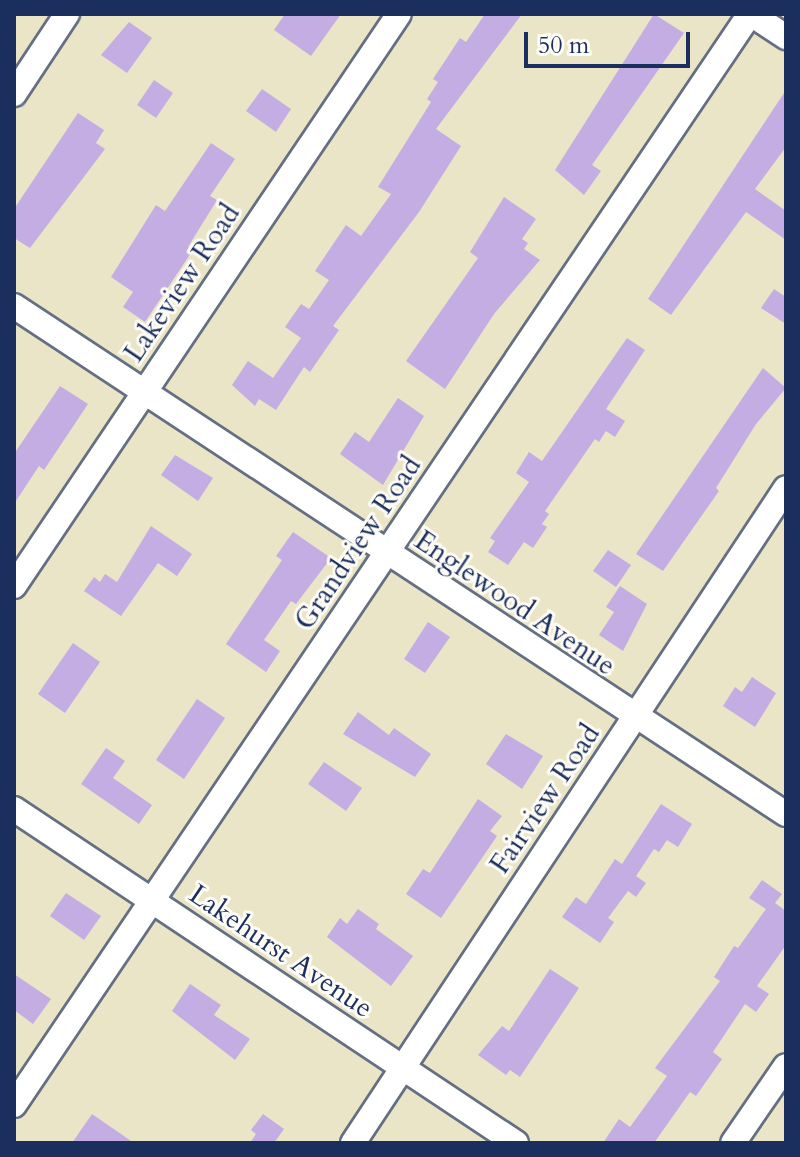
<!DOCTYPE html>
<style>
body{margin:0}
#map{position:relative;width:800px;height:1157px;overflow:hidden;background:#ebe5c7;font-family:Cardo,serif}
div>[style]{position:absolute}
.building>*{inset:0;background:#c4ade3}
.roads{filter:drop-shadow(2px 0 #646f83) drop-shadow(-2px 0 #646f83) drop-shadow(0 2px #646f83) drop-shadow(0 -2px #646f83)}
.minor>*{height:24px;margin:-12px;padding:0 12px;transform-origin:12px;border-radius:12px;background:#fff}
span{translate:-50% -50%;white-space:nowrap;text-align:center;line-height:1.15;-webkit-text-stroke:6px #fdfcf7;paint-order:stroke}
.street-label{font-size:28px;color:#1b2f5e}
.frame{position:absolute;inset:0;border:16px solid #1b2f5e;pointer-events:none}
.scale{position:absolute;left:524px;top:32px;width:166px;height:36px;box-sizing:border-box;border:4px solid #1b2f5e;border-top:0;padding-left:10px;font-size:24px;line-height:28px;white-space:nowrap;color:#1b2f5e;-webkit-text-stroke:6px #fdfcf7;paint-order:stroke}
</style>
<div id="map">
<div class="building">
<i style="clip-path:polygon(285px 14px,341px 14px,311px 56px,274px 30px)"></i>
<i style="clip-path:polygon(485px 14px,522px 14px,436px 129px,461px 146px,419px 212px,333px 326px,339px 330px,310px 372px,304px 367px,276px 410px,259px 399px,255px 406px,232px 385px,248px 361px,273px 378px,301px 338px,285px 327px,301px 304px,309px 309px,329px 280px,315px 271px,346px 225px,361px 236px,391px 194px,378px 187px,431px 102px,427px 99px,438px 82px,433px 79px,460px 38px,466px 42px)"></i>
<i style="clip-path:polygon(654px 14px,684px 33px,592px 165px,601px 171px,584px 195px,555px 170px)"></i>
<i style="clip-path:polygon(129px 22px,152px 38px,127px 73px,101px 55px)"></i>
<i style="clip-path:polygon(154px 80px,173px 93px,156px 118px,137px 105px)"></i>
<i style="clip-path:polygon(262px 89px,291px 109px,276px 132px,246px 111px)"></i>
<i style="clip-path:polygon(786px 90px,786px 147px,755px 189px,786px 211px,786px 240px,746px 212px,671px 315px,648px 299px)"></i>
<i style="clip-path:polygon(78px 113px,104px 130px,96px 143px,105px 149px,30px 248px,14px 238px,14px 209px)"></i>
<i style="clip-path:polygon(211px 143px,235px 159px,210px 196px,217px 200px,188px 247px,193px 250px,145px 322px,123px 307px,133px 292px,111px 277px,156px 205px,165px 211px)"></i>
<i style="clip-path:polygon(504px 197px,536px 219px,522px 239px,528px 243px,524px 249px,540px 260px,494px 314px,445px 389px,406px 361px,478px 258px,470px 252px)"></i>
<i style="clip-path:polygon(774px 289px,786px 297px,786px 324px,761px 308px)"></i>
<i style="clip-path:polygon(627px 338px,645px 350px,606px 409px,625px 421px,615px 437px,606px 431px,599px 442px,595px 439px,545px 511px,549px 514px,542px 524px,547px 527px,533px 548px,524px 542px,508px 565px,488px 552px,495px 541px,490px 538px,529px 482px,516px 473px,529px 452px,542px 461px)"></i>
<i style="clip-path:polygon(763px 368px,786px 388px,756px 424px,716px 488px,719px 491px,663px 571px,636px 554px)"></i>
<i style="clip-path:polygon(60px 386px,88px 404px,44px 470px,39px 466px,14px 504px,14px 454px)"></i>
<i style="clip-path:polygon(398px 398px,424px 416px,383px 485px,340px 454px,355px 432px,369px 442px)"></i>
<i style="clip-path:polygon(175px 455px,213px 478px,198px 501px,161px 475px)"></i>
<i style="clip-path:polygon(151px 526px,192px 554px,177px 576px,158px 563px,121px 616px,84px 591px,94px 577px,100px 582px,105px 574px,117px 582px)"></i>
<i style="clip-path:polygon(293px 532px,331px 558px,296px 604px,291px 601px,264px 640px,280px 651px,266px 672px,226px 644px,282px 560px,276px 556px)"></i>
<i style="clip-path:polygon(608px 550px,631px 565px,616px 587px,593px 571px)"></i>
<i style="clip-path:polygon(620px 586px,647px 604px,623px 651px,599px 635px,614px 612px,606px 607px)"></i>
<i style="clip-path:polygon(428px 622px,450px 637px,425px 673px,404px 659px)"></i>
<i style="clip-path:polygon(73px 643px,100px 662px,65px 713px,38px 694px)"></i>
<i style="clip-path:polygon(752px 677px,776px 693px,755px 727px,723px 706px,735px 687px,742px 692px)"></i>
<i style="clip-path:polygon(197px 699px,225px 718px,184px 779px,156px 760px)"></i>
<i style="clip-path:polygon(358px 712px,389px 735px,394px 728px,431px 754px,415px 777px,343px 734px)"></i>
<i style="clip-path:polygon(506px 734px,543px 756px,522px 789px,486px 764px)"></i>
<i style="clip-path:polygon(106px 748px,125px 761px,113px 778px,152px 805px,139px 824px,81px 784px)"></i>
<i style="clip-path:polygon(324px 762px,362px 788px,346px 811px,308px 784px)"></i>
<i style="clip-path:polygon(478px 799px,502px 816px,490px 831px,497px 836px,441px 918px,406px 894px,423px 869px,430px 873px)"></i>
<i style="clip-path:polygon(661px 804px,692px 824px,678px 847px,667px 840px,659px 852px,654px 849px,636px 876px,646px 883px,636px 897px,628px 891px,608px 918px,614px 922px,600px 943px,562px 917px,576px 897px,586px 904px,615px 859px,622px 864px)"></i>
<i style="clip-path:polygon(762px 880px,782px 894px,775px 903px,786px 911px,786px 945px,757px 986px,769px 994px,756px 1012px,745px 1004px,713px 1052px,722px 1059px,696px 1096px,690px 1092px,654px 1143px,603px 1143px,619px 1119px,630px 1127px,667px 1076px,655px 1068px,720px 981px,714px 977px,734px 946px,738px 948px,766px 909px,749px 898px)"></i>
<i style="clip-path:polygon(66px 893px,101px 916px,84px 940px,50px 916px)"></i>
<i style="clip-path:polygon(358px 909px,379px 924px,376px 929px,413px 956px,391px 986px,327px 937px,340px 918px,347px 924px)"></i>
<i style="clip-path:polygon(550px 969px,579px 988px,520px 1077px,510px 1070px,506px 1075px,478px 1055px,502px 1026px,509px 1031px)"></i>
<i style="clip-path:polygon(14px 974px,51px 999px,33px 1024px,14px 1010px)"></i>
<i style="clip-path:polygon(190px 984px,221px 1005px,214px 1015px,250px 1039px,235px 1060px,172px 1011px)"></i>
<i style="clip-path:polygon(92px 1114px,134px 1143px,72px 1143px)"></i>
<i style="clip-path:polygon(263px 1114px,284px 1129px,274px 1143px,250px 1143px,256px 1134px,251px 1130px)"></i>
</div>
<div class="roads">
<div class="minor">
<i style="left:751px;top:14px;width:42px;rotate:33.3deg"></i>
<i style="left:14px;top:94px;width:96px;rotate:-56.5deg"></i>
<i style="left:14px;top:306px;width:924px;rotate:33.35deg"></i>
<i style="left:14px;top:586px;width:689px;rotate:-56.06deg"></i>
<i style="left:14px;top:809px;width:603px;rotate:33.64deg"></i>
<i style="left:14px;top:1105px;width:1316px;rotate:-56deg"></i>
<i style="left:353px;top:1143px;width:785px;rotate:-56.53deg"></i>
<i style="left:733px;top:1143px;width:93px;rotate:-55.5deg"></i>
</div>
</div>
<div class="street-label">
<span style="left:182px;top:283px;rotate:-56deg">Lakeview Road</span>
<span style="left:358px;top:543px;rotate:-56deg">Grandview Road</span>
<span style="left:515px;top:603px;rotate:34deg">Englewood Avenue</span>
<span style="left:545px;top:799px;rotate:-56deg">Fairview Road</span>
<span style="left:281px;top:951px;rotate:34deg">Lakehurst Avenue</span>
</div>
<div class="frame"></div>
<div class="scale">50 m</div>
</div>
